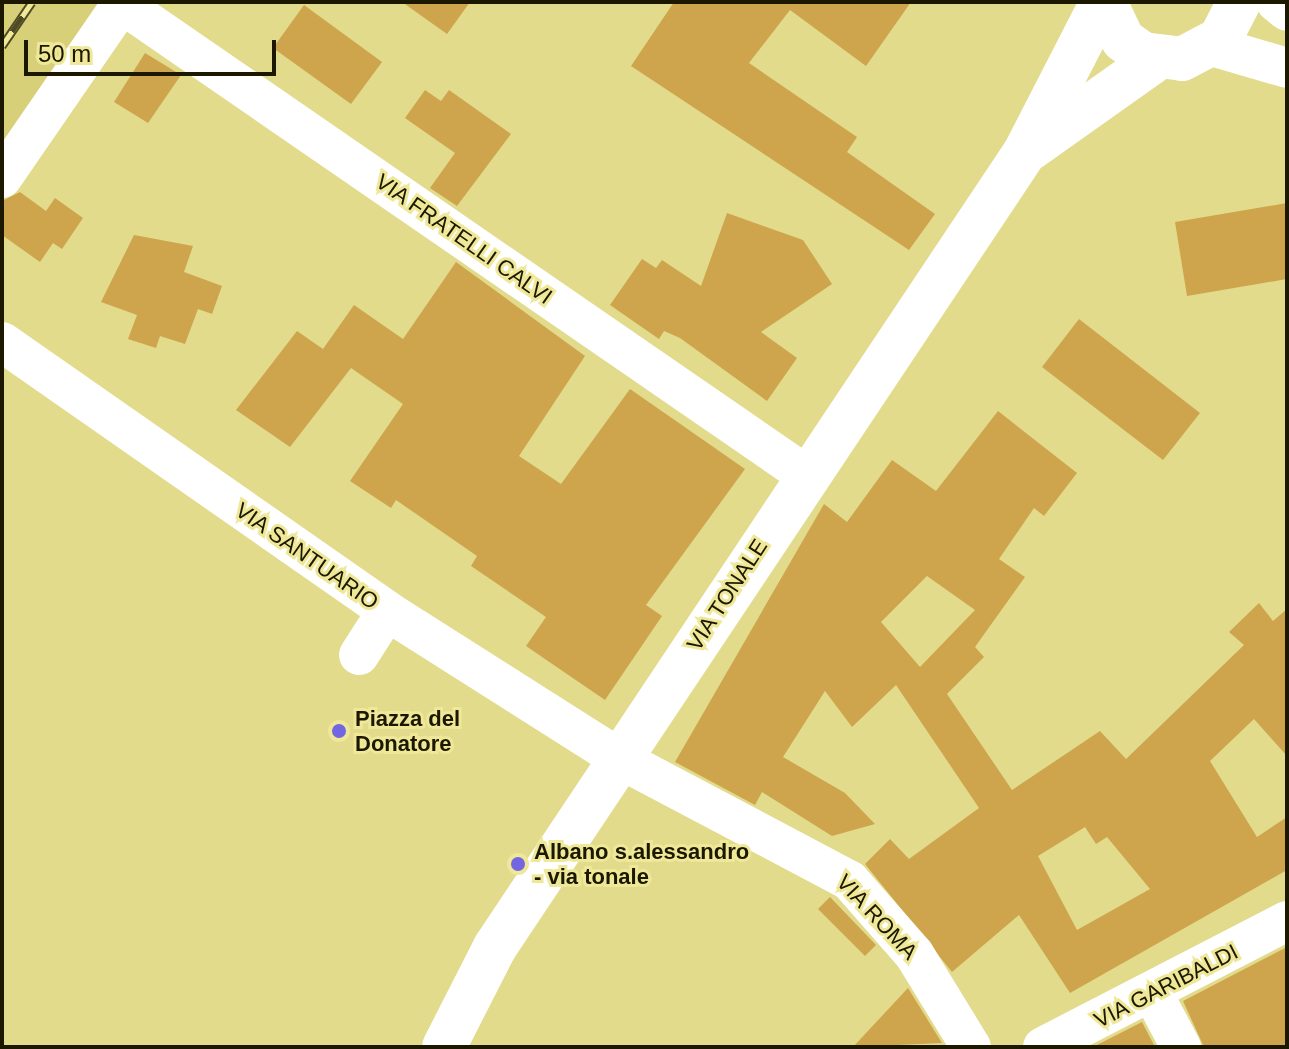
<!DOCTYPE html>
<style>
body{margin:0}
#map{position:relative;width:1289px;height:1049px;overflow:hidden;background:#e1db8b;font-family:Helvetica,sans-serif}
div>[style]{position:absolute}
.built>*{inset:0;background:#d8d078}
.building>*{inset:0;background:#cea54d}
.minor>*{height:40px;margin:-20px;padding:0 20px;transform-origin:20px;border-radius:20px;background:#fff}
.major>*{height:44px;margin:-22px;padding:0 22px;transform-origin:22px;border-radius:22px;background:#fff}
.rail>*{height:9px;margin-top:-4.5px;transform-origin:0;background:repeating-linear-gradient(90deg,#eee898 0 18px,#4e4a23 0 36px);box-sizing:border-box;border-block:2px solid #4e4a23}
.dots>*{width:22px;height:22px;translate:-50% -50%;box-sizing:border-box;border:4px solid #eee898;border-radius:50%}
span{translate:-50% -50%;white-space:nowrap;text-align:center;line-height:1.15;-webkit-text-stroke:6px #eee898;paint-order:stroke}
.street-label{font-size:22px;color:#1c1800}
.poi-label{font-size:22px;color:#1c1800;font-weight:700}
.left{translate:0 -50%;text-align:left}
.frame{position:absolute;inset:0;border:4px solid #1c1800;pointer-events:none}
.scale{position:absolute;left:24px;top:40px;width:252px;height:36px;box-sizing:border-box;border:4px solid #1c1800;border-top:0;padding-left:10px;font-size:24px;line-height:28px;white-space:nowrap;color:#1c1800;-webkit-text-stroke:6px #eee898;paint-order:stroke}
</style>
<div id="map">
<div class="built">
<i style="clip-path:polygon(5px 2px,107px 2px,2px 157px,2px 6px)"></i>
</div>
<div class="building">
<i style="clip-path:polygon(402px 2px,470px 2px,447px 34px)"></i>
<i style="clip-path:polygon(674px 2px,911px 2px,866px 66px,790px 10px,749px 63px,857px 137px,847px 152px,935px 214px,909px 250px,631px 66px)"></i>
<i style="clip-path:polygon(304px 5px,382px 62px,351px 104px,273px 48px)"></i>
<i style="clip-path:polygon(145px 53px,181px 75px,148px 123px,114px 102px)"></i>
<i style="clip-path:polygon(425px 90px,441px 101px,449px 90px,511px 134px,457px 206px,430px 188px,455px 153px,405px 118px)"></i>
<i style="clip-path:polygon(20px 192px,46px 211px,55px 198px,83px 218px,62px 249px,53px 243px,40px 262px,2px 235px,2px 201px)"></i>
<i style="clip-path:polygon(1287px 203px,1287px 279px,1187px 296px,1175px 222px)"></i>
<i style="clip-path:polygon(727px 213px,803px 240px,832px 284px,761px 332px,797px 358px,767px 401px,680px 338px,664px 331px,659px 339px,610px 305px,642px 259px,656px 268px,662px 260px,701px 286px)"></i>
<i style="clip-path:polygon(134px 235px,193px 246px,184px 272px,222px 286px,212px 314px,198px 309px,185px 344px,160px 336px,156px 348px,128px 339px,137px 315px,101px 302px)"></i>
<i style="clip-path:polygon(456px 262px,585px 356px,519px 456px,561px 484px,630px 389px,745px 469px,646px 605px,662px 616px,605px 700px,526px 646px,546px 617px,471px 566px,477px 556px,396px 500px,391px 508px,350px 481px,403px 404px,351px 368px,290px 447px,236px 410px,297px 331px,323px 349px,354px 305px,403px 339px)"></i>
<i style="clip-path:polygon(1079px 319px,1200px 413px,1163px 460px,1042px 367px)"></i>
<i style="clip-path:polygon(evenodd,998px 411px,1077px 473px,1044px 516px,1034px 508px,999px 559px,1025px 577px,975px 647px,984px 657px,947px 694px,1012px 790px,1100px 731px,1126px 759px,1244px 645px,1229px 632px,1259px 603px,1273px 621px,1287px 609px,1287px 756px,1254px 719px,1210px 761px,1257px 837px,1287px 817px,1287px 870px,1070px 993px,1019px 915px,952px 972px,865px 864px,890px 839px,909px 859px,979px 808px,896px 685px,852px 727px,825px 691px,783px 757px,845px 793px,875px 824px,832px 836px,762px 792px,755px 805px,675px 762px,824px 504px,847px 522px,892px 460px,936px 491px,998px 411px,927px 576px,975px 610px,920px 667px,881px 622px,927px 576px,998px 411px,1085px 827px,1096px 844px,1107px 837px,1150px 889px,1077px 930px,1038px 856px,1085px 827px)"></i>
<i style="clip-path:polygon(830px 897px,876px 945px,865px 956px,818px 909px)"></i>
<i style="clip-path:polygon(1287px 947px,1287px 1047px,1204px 1047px,1183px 1001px)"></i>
<i style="clip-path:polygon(908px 988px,942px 1043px,853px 1047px)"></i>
<i style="clip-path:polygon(1142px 1022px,1155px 1047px,1093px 1047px)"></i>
</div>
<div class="minor">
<i style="left:1276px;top:2px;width:14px;rotate:39deg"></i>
<i style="left:122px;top:4px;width:830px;rotate:34.55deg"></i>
<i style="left:1212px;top:46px;width:78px;rotate:16.3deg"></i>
<i style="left:2px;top:178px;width:214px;rotate:-55.5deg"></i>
<i style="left:2px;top:342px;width:470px;rotate:34.9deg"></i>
<i style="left:387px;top:611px;width:276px;rotate:32.4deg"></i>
<i style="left:620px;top:759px;width:260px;rotate:27.9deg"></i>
<i style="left:850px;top:881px;width:97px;rotate:48.8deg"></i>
<i style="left:914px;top:954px;width:109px;rotate:58.5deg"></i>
<i style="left:359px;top:655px;width:52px;rotate:-57.5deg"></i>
<i style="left:1154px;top:996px;width:58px;rotate:62.1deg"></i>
<i style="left:1043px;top:1047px;width:275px;rotate:-27.3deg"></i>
</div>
<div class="major">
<i style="left:1105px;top:2px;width:42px;rotate:64.7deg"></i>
<i style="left:1123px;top:40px;width:24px;rotate:35deg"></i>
<i style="left:1143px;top:54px;width:39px;rotate:7deg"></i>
<i style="left:1182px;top:59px;width:43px;rotate:-27.8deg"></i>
<i style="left:1220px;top:39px;width:42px;rotate:-62.8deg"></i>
<i style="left:1031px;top:148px;width:156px;rotate:-35.3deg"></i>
<i style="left:444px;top:1047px;width:112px;rotate:-63deg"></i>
<i style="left:495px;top:947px;width:955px;rotate:-56.31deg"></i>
<i style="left:1025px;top:152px;width:169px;rotate:-62.8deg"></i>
</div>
<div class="rail">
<i style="left:2px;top:46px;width:53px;rotate:-55.7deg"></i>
</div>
<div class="dots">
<i style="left:339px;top:731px;background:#7366e1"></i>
<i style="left:518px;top:864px;background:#7366e1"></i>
</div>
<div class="street-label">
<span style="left:464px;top:239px;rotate:35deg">VIA FRATELLI CALVI</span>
<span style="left:307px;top:556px;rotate:35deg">VIA SANTUARIO</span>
<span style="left:727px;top:595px;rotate:-57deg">VIA TONALE</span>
<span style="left:877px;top:917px;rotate:47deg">VIA ROMA</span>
<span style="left:1166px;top:986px;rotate:-27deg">VIA GARIBALDI</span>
</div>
<div class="poi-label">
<span class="left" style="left:355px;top:731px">Piazza del<br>Donatore</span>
<span class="left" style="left:534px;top:864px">Albano s.alessandro<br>- via tonale</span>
</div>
<div class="frame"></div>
<div class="scale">50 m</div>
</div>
